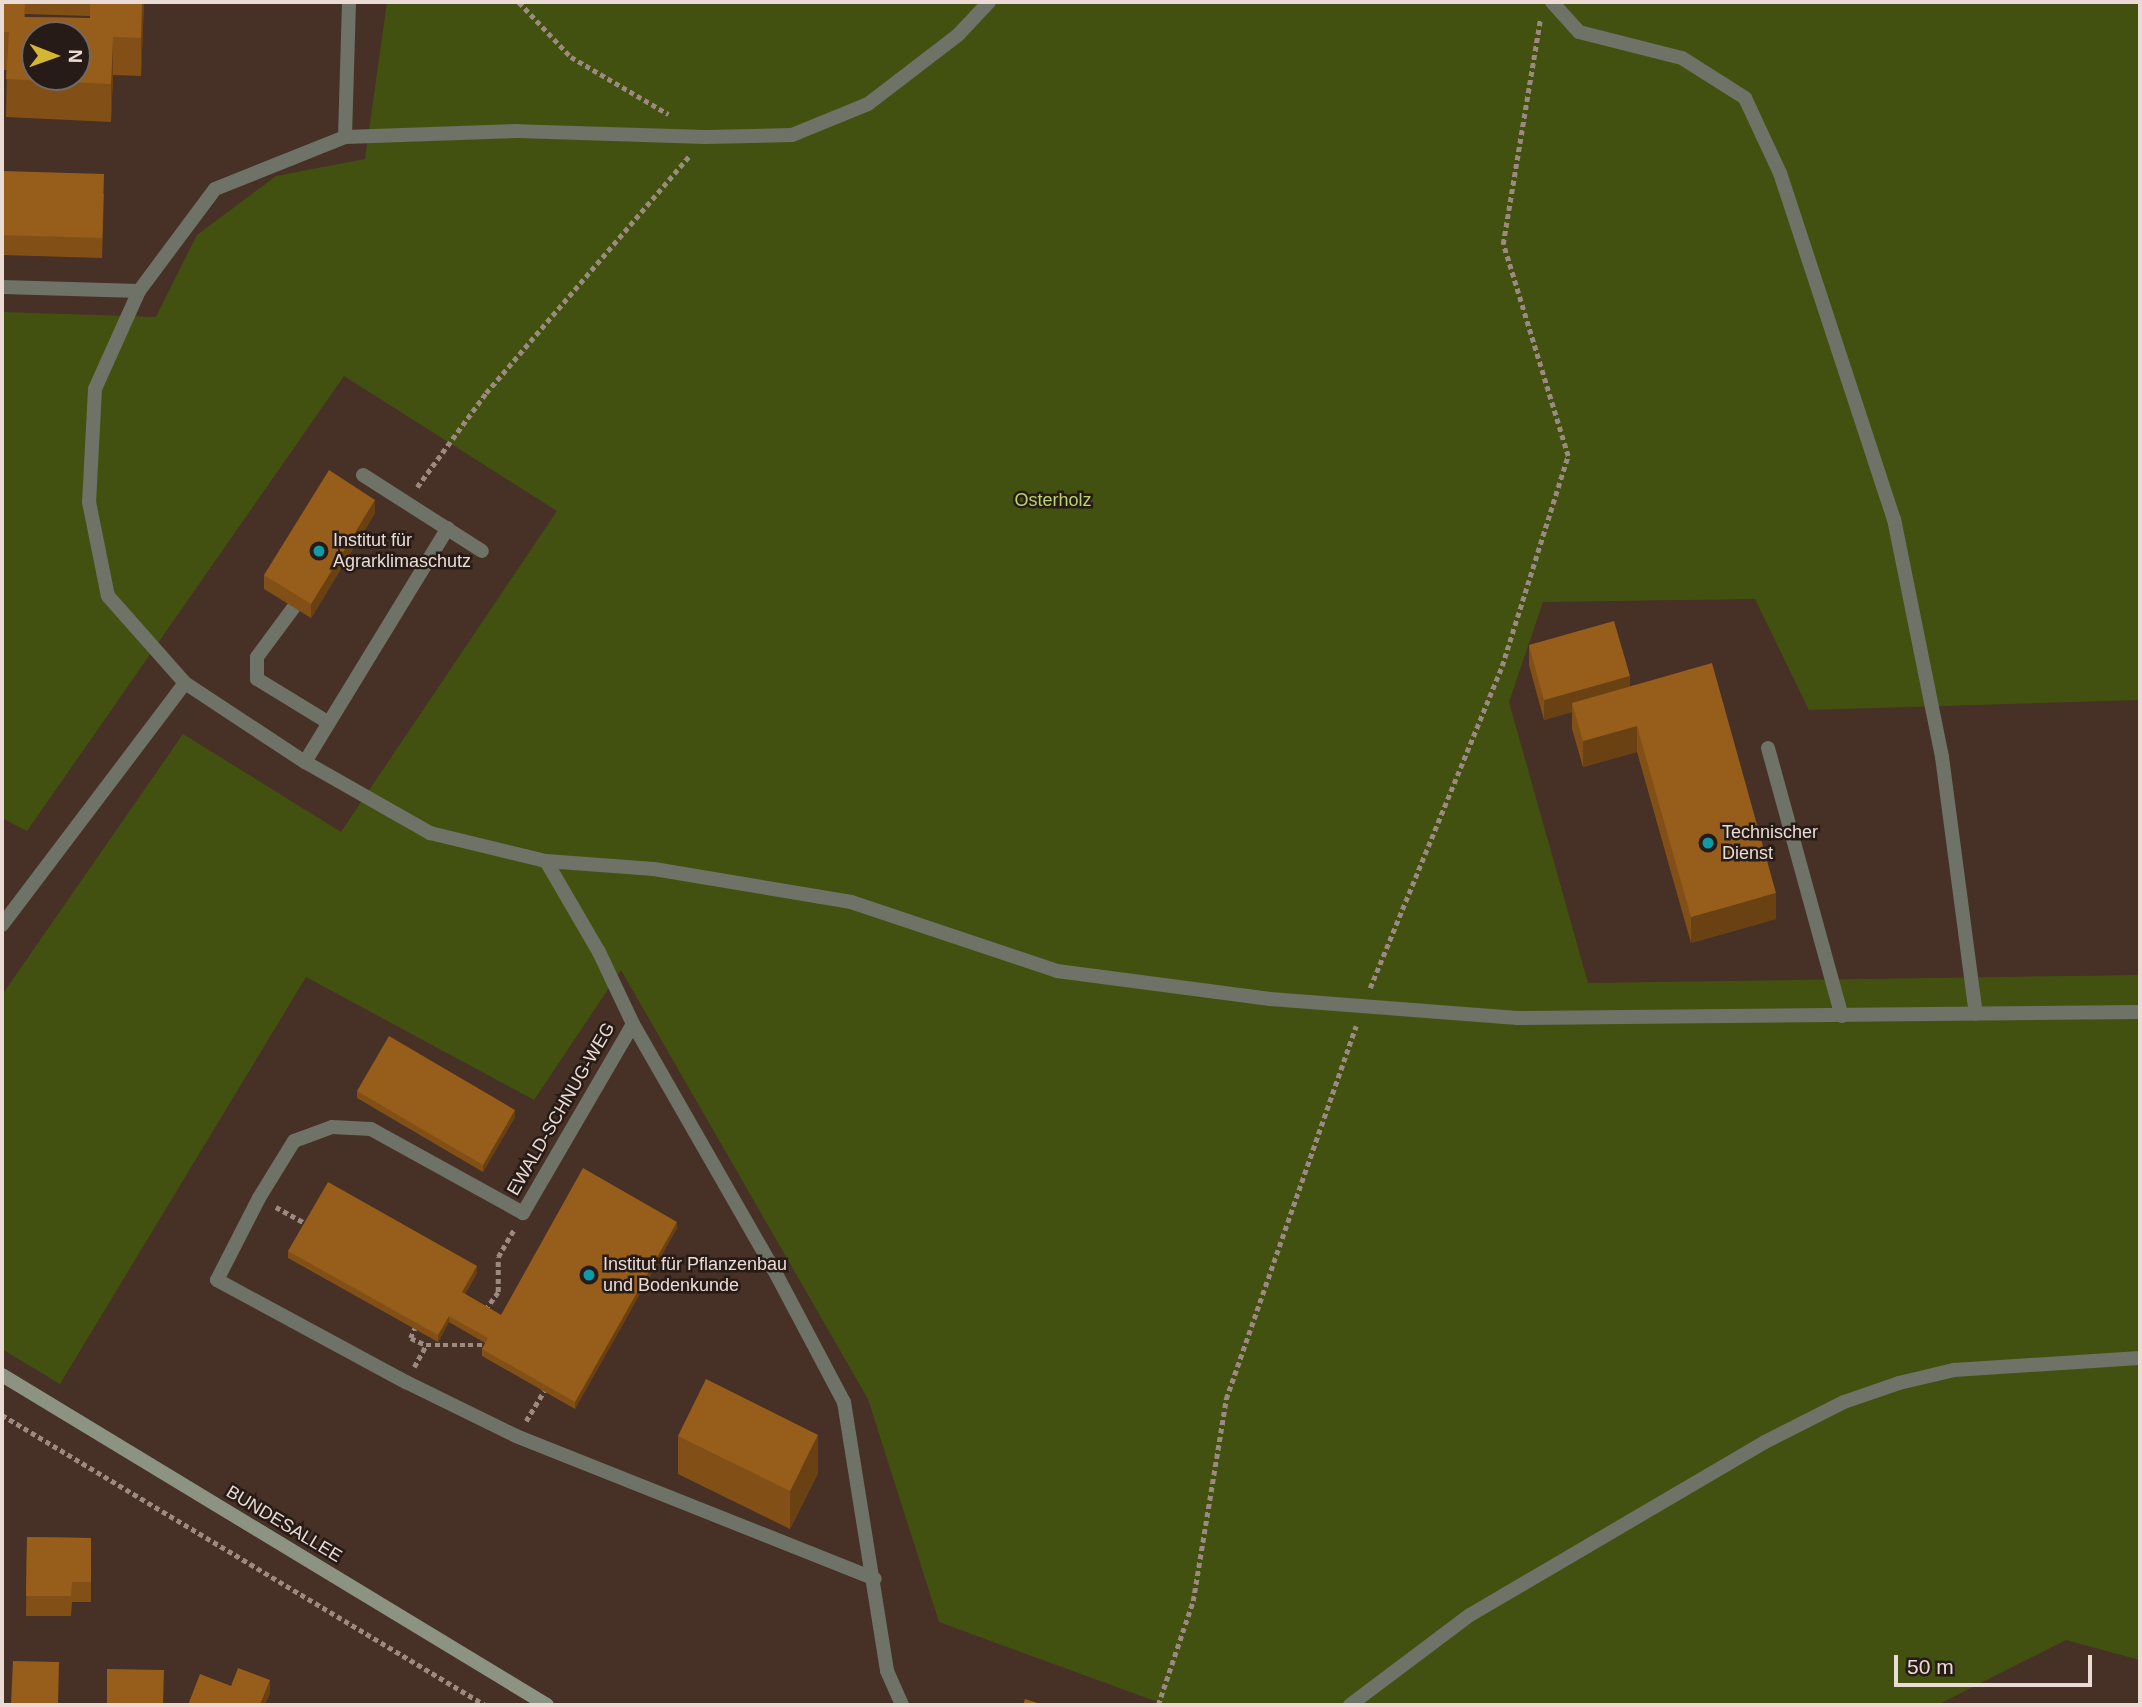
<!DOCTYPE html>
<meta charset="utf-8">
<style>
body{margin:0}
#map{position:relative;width:2142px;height:1707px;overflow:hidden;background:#473025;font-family:Helvetica,sans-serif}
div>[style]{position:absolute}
.green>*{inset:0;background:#435110}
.path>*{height:4.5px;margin-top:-2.25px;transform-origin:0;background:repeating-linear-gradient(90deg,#9c8980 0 5px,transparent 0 8.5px)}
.service>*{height:14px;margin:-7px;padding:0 7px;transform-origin:7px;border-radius:7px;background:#6e7267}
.secondary>*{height:14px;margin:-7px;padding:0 7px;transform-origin:7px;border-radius:7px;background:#8c9382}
.wall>*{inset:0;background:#825016}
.shaded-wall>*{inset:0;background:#6a4112}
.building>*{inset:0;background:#975d1a}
.dots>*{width:19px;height:19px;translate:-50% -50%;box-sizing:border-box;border:4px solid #261b16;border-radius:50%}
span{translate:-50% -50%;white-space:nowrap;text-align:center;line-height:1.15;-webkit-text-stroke:5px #261b16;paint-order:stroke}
.park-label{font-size:18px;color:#bad568}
.poi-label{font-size:18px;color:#eadbd4}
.left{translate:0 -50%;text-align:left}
.street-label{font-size:18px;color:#eadbd4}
.frame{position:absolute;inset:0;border:4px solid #eadbd4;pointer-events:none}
.north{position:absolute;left:21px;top:21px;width:70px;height:70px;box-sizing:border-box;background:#261b16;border:2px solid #746862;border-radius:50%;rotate:91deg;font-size:19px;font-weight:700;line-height:28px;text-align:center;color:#eadbd4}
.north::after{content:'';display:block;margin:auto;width:24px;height:32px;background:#d4b635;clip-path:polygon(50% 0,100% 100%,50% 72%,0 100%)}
.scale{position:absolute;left:1894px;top:1655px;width:198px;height:32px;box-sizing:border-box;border:4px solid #eadbd4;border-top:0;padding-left:9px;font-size:21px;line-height:24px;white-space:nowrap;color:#eadbd4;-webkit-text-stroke:5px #261b16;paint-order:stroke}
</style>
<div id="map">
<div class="green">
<i style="clip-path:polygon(387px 2px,2140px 2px,2140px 700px,1809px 710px,1755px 599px,1543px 602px,1509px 702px,1588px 983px,2140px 975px,2140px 1660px,2066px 1640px,1937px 1705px,1166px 1705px,939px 1622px,868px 1399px,621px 970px,534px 1100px,306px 977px,60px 1384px,2px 1349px,2px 995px,183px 734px,341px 832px,557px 511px,344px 376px,27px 831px,2px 818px,2px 312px,156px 317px,197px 235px,276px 176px,365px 159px)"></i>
</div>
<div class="path">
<i style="left:519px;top:2px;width:76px;rotate:46.6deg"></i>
<i style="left:571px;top:57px;width:113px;rotate:30.4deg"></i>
<i style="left:417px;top:487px;width:117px;rotate:-53.7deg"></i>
<i style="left:486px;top:393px;width:312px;rotate:-49.4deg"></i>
<i style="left:1370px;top:988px;width:348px;rotate:-67.7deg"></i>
<i style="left:1502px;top:666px;width:220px;rotate:-72.6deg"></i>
<i style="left:1568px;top:456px;width:222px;rotate:-107deg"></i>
<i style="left:1503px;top:244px;width:227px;rotate:-80.6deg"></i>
<i style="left:276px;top:1207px;width:37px;rotate:29deg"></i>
<i style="left:485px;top:1310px;width:22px;rotate:-54deg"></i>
<i style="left:498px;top:1292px;width:35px;rotate:-90deg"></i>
<i style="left:498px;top:1257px;width:32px;rotate:-60deg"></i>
<i style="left:416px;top:1326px;width:13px;rotate:113deg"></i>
<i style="left:411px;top:1338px;width:17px;rotate:25deg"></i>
<i style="left:414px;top:1367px;width:25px;rotate:-61deg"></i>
<i style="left:426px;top:1345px;width:61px"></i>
<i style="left:2px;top:1415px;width:563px;rotate:30.98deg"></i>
<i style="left:526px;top:1421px;width:41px;rotate:-59deg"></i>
<i style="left:1158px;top:1705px;width:110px;rotate:-71.4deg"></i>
<i style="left:1193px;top:1601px;width:205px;rotate:-80.7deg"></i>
<i style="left:1226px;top:1399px;width:395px;rotate:-70.8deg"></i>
</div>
<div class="service">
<i style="left:989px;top:2px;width:45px;rotate:133.2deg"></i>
<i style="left:958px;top:35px;width:113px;rotate:142.5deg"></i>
<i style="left:868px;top:104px;width:82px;rotate:157.8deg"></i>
<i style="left:792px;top:135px;width:87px;rotate:178.7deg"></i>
<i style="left:705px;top:137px;width:187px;rotate:-178.2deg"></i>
<i style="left:518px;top:131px;width:173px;rotate:178deg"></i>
<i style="left:345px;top:137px;width:140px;rotate:158.2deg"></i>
<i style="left:215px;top:189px;width:127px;rotate:126.7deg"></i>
<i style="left:139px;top:291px;width:107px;rotate:114.2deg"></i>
<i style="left:95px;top:389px;width:113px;rotate:93deg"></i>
<i style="left:89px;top:502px;width:96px;rotate:78.6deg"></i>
<i style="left:108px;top:596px;width:116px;rotate:48.5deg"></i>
<i style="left:185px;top:683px;width:144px;rotate:33.4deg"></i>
<i style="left:305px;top:762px;width:144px;rotate:29.6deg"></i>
<i style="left:430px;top:833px;width:119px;rotate:13.6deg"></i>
<i style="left:546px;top:861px;width:108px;rotate:4.2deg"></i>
<i style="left:654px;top:869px;width:200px;rotate:9.5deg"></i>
<i style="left:851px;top:902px;width:217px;rotate:18.5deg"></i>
<i style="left:1057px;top:971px;width:215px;rotate:7.5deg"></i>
<i style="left:1270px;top:999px;width:248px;rotate:4.4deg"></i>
<i style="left:1517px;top:1018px;width:623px;rotate:-0.55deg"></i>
<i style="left:1552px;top:2px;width:40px;rotate:48deg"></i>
<i style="left:1579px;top:32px;width:106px;rotate:14.2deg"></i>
<i style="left:1682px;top:58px;width:75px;rotate:32.4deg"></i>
<i style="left:1745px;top:98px;width:83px;rotate:65deg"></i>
<i style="left:1780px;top:173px;width:364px;rotate:71.8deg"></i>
<i style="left:1894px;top:519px;width:243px;rotate:78.6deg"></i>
<i style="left:1942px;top:757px;width:259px;rotate:82.5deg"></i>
<i style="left:345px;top:137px;width:135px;rotate:-88.3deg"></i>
<i style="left:2px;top:287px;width:137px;rotate:1.7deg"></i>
<i style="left:363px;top:475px;width:141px;rotate:32.6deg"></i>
<i style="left:294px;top:607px;width:62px;rotate:126.5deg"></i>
<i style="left:257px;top:657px;width:22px;rotate:90deg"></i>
<i style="left:257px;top:679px;width:84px;rotate:31.4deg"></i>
<i style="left:1768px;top:748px;width:278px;rotate:74.6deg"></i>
<i style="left:305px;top:762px;width:274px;rotate:-58.6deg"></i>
<i style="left:546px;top:861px;width:105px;rotate:59.8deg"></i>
<i style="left:599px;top:952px;width:80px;rotate:64.7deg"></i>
<i style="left:633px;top:1024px;width:284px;rotate:60.2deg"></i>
<i style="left:774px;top:1270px;width:149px;rotate:62.1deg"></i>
<i style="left:844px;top:1402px;width:272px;rotate:80.9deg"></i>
<i style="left:887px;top:1671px;width:37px;rotate:66deg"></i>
<i style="left:2px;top:925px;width:303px;rotate:-52.9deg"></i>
<i style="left:633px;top:1024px;width:219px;rotate:120.2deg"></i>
<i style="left:523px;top:1213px;width:174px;rotate:-151.1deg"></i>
<i style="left:371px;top:1129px;width:39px;rotate:-177deg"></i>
<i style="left:332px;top:1127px;width:40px;rotate:159.8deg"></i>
<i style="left:294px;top:1141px;width:67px;rotate:121.6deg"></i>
<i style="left:259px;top:1198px;width:92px;rotate:117.1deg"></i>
<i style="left:217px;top:1280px;width:215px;rotate:28.4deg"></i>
<i style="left:406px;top:1382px;width:123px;rotate:26.1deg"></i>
<i style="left:516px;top:1436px;width:386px;rotate:21.7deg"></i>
<i style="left:1350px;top:1705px;width:150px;rotate:-36.9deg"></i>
<i style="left:1470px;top:1615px;width:342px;rotate:-30.4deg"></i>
<i style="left:1765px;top:1442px;width:89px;rotate:-26.9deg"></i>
<i style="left:1844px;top:1402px;width:58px;rotate:-19.1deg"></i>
<i style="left:1899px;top:1383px;width:57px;rotate:-13.3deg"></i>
<i style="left:1954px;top:1370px;width:186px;rotate:-3.7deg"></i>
</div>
<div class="secondary">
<i style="left:2px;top:1375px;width:637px;rotate:31.2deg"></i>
</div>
<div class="wall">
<i style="clip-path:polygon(evenodd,2px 2px,144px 2px,141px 76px,113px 75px,111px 122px,6px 117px,7px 70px,2px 70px,2px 2px,25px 14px,90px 16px,90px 18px,25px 17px,25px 14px)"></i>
<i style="clip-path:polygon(2px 171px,104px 194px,102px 258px,2px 255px)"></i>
<i style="clip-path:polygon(375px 513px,311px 618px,264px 589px,264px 575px)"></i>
<i style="clip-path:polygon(1529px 645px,1630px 686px,1776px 919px,1691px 943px,1637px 752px,1583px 767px,1572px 729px,1572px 712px,1544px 720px,1529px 665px)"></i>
<i style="clip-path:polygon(357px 1091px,515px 1117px,483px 1172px,357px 1098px)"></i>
<i style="clip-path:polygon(677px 1228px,575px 1409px,482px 1356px,482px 1349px,485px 1343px,449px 1322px,438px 1342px,288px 1258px,288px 1251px,477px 1273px,465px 1294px,501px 1315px)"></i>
<i style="clip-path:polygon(678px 1436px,818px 1473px,790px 1529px,678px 1474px)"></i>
<i style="clip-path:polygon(27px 1537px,91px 1538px,91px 1602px,72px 1602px,71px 1616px,26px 1616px)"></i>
</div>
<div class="shaded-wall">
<i style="clip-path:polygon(142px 2px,144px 2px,141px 76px,141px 38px)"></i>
<i style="clip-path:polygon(113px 37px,113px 75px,111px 122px,111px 84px)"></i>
<i style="clip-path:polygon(375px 500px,375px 513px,311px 618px,311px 604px)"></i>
<i style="clip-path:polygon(1630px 676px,1630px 696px,1572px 703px,1572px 712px,1544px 720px,1544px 700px)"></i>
<i style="clip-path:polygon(1637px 726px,1637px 752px,1583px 767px,1583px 741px)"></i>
<i style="clip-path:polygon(1776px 893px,1776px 919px,1691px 943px,1691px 917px)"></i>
<i style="clip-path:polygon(515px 1110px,515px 1117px,483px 1172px,483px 1165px)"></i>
<i style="clip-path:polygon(677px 1222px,677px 1228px,575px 1409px,575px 1402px)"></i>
<i style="clip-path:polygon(477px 1266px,477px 1273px,462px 1299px,462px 1292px)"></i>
<i style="clip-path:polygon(449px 1316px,449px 1322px,438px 1342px,438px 1335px)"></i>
<i style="clip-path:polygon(818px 1435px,818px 1473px,790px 1529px,790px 1491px)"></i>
<i style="clip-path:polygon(270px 1680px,270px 1694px,265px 1705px,260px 1705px)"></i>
</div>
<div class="building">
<i style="clip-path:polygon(evenodd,2px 2px,25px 2px,24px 17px,90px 18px,90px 2px,142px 2px,141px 38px,113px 37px,111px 84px,6px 79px,9px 32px,2px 32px,2px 2px,35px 35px,77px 35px,77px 77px,35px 77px,35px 35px)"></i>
<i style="clip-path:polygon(2px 171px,104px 174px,102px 238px,2px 235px)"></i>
<i style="clip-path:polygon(329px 470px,375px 500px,311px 604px,264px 575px)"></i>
<i style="clip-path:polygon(1614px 621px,1630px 676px,1544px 700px,1529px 645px)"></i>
<i style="clip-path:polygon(1712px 663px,1776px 893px,1691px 917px,1637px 726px,1583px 741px,1572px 703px)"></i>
<i style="clip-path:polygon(389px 1036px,515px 1110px,483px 1165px,357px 1091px)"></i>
<i style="clip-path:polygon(583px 1168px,677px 1222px,575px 1402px,482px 1349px,488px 1338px,449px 1316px,438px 1335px,288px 1251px,328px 1182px,477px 1266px,462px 1292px,501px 1315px)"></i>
<i style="clip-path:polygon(706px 1379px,818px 1435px,790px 1491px,678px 1436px)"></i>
<i style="clip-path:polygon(27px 1537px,91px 1538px,91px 1582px,72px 1582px,71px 1596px,26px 1596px)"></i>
<i style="clip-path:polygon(13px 1661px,59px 1662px,58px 1705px,11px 1705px)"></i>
<i style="clip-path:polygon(238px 1668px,270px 1680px,260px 1705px,188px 1705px,200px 1674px,231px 1686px)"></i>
<i style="clip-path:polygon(107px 1669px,164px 1670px,163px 1705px,107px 1705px)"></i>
<i style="clip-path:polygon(1025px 1699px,1044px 1705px,1023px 1705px)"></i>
</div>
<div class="dots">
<i style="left:319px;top:551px;background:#0f9aa8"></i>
<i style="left:1708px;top:843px;background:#0f9aa8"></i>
<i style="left:589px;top:1275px;background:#0f9aa8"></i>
</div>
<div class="park-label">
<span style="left:1053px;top:500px">Osterholz</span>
</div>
<div class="poi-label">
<span class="left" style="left:333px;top:551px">Institut für<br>Agrarklimaschutz</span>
<span class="left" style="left:1722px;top:843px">Technischer<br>Dienst</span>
<span class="left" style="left:603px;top:1275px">Institut für Pflanzenbau<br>und Bodenkunde</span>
</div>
<div class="street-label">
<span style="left:561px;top:1109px;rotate:-60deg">EWALD-SCHNUG-WEG</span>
<span style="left:284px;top:1524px;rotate:31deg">BUNDESALLEE</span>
</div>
<div class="frame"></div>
<div class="north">N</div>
<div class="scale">50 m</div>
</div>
